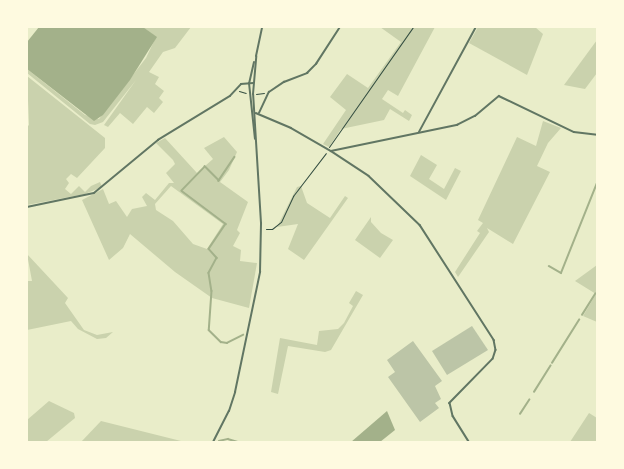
<!DOCTYPE html>
<style>
body{margin:0}
#map{position:relative;width:624px;height:469px;overflow:hidden;background:#e9edc9;font-family:"Public Sans",sans-serif}
div>[style]{position:absolute}
.green>*{inset:0;background:#cad2ad}
.water>*{inset:0;background:#a3b18a}
.stream>*{height:1.5px;margin:-0.75px;padding:0 0.75px;transform-origin:0.75px;border-radius:0.75px;background:#a3b18a}
.building>*{inset:0;background:#bcc5a7}
.path>*{height:1px;margin:-0.5px;padding:0 0.5px;transform-origin:0.5px;border-radius:0.5px;background:#344e41}
.minor>*{height:1.5px;margin:-0.75px;padding:0 0.75px;transform-origin:0.75px;border-radius:0.75px;background:#617663}
.tertiary>*{height:2px;margin:-1px;padding:0 1px;transform-origin:1px;border-radius:1px;background:#617663}
span{translate:-50% -50%;white-space:nowrap;text-align:center;line-height:1.15;-webkit-text-stroke:5px #fefae0;paint-order:stroke}
.frame{position:absolute;inset:0;border:28px solid #fefae0;pointer-events:none}
</style>
<div id="map">
<div class="green">
<i style="clip-path:polygon(143px 27px,191px 27px,175px 48px,163px 52px,149px 72px,159px 77px,155px 84px,164px 91px,159px 98px,163px 102px,154px 113px,147px 107px,133px 124px,120px 113px,108px 127px,104px 125px,136px 80px,103px 122px,95px 125px,90px 124px,27px 73px,27px 69px,85px 115px,99px 119px,146px 58px,156px 37px)"></i>
<i style="clip-path:polygon(380px 27px,435px 27px,398px 96px,388px 90px,382px 99px,403px 113px,405px 110px,412px 115px,409px 121px,390px 109px,384px 120px,341px 129px,329px 147px,323px 144px,346px 110px,330px 97px,347px 74px,368px 88px,401px 42px)"></i>
<i style="clip-path:polygon(478px 27px,535px 27px,543px 34px,527px 75px,469px 43px)"></i>
<i style="clip-path:polygon(597px 40px,597px 73px,585px 89px,564px 85px)"></i>
<i style="clip-path:polygon(27px 76px,105px 138px,105px 148px,77px 178px,71px 174px,66px 179px,69px 183px,65px 189px,71px 194px,79px 186px,85px 192px,91px 186px,100px 182px,102px 187px,85px 194px,27px 205px,27px 127px,29px 125px)"></i>
<i style="clip-path:polygon(543px 121px,561px 128px,548px 143px,537px 166px,550px 172px,513px 244px,487px 228px,489px 232px,458px 277px,455px 272px,480px 233px,477px 231px,483px 223px,478px 220px,517px 137px,536px 146px)"></i>
<i style="clip-path:polygon(evenodd,224px 137px,237px 152px,229px 170px,220px 182px,248px 202px,237px 230px,240px 233px,233px 246px,241px 250px,240px 261px,257px 263px,249px 308px,212px 298px,175px 272px,130px 234px,123px 248px,109px 260px,82px 200px,103px 189px,109px 204px,116px 201px,127px 217px,132px 209px,147px 206px,142px 197px,146px 193px,155px 200px,169px 183px,174px 183px,166px 173px,175px 164px,173px 160px,156px 143px,165px 138px,197px 173px,213px 159px,204px 148px,224px 137px,171px 186px,223px 224px,207px 249px,193px 244px,173px 221px,156px 210px,155px 204px,171px 186px)"></i>
<i style="clip-path:polygon(421px 155px,437px 165px,429px 179px,444px 189px,455px 168px,461px 171px,446px 200px,410px 176px)"></i>
<i style="clip-path:polygon(301px 186px,307px 203px,330px 218px,345px 196px,348px 198px,304px 260px,288px 249px,298px 224px,277px 227px,297px 187px)"></i>
<i style="clip-path:polygon(371px 217px,371px 222px,381px 233px,393px 240px,380px 258px,355px 240px)"></i>
<i style="clip-path:polygon(27px 254px,68px 298px,65px 303px,84px 330px,97px 335px,113px 332px,106px 338px,97px 339px,78px 329px,71px 321px,27px 330px,27px 281px,32px 281px)"></i>
<i style="clip-path:polygon(597px 265px,597px 322px,583px 316px,596px 294px,575px 281px)"></i>
<i style="clip-path:polygon(356px 291px,363px 295px,331px 350px,325px 352px,288px 346px,278px 394px,271px 392px,280px 338px,317px 345px,319px 331px,338px 329px,344px 323px,353px 306px,349px 303px)"></i>
<i style="clip-path:polygon(49px 401px,74px 413px,75px 418px,46px 442px,27px 442px,27px 420px)"></i>
<i style="clip-path:polygon(589px 413px,597px 418px,597px 442px,570px 442px)"></i>
<i style="clip-path:polygon(101px 421px,185px 442px,81px 442px)"></i>
</div>
<div class="water">
<i style="clip-path:polygon(39px 27px,143px 27px,157px 37px,130px 80px,103px 115px,94px 121px,27px 69px,27px 42px)"></i>
<i style="clip-path:polygon(387px 411px,395px 430px,380px 442px,351px 442px)"></i>
</div>
<div class="stream">
<i style="left:235px;top:157px;width:29px;rotate:124deg"></i>
<i style="left:219px;top:181px;width:20px;rotate:-135deg"></i>
<i style="left:205px;top:167px;width:33px;rotate:134deg"></i>
<i style="left:182px;top:191px;width:55px;rotate:36.9deg"></i>
<i style="left:226px;top:224px;width:30px;rotate:124deg"></i>
<i style="left:209px;top:249px;width:12px;rotate:48deg"></i>
<i style="left:217px;top:258px;width:17px;rotate:118deg"></i>
<i style="left:209px;top:273px;width:18px;rotate:81deg"></i>
<i style="left:212px;top:291px;width:39px;rotate:94deg"></i>
<i style="left:209px;top:330px;width:17px;rotate:45deg"></i>
<i style="left:221px;top:342px;width:6px;rotate:9deg"></i>
<i style="left:227px;top:343px;width:18px;rotate:-27deg"></i>
<i style="left:549px;top:266px;width:14px;rotate:30deg"></i>
<i style="left:561px;top:273px;width:97px;rotate:-68.2deg"></i>
<i style="left:582px;top:315px;width:25px;rotate:-58deg"></i>
<i style="left:552px;top:363px;width:51px;rotate:-57.9deg"></i>
<i style="left:534px;top:392px;width:31px;rotate:-58deg"></i>
<i style="left:520px;top:414px;width:17px;rotate:-57deg"></i>
<i style="left:219px;top:441px;width:9px;rotate:-13deg"></i>
<i style="left:228px;top:439px;width:10px;rotate:17deg"></i>
</div>
<div class="building">
<i style="clip-path:polygon(472px 326px,488px 350px,447px 375px,432px 351px)"></i>
<i style="clip-path:polygon(413px 341px,442px 381px,435px 386px,441px 399px,435px 403px,439px 408px,420px 422px,388px 377px,395px 372px,387px 360px)"></i>
</div>
<div class="path">
<i style="left:239px;top:91px;width:7px;rotate:16deg"></i>
<i style="left:256px;top:94px;width:8px;rotate:-7deg"></i>
<i style="left:329px;top:147px;width:146px;rotate:-55deg"></i>
<i style="left:266px;top:229px;width:6px"></i>
<i style="left:272px;top:229px;width:11px;rotate:-38deg"></i>
<i style="left:281px;top:222px;width:29px;rotate:-65deg"></i>
<i style="left:293px;top:196px;width:54px;rotate:-52.5deg"></i>
</div>
<div class="minor">
<i style="left:256px;top:113px;width:38px;rotate:23deg"></i>
<i style="left:291px;top:128px;width:46px;rotate:29.9deg"></i>
<i style="left:331px;top:151px;width:129px;rotate:-11.7deg"></i>
<i style="left:457px;top:125px;width:20px;rotate:-27deg"></i>
<i style="left:475px;top:116px;width:31px;rotate:-40deg"></i>
<i style="left:499px;top:96px;width:83px;rotate:25.6deg"></i>
<i style="left:574px;top:132px;width:23px;rotate:7deg"></i>
<i style="left:259px;top:113px;width:23px;rotate:-65deg"></i>
<i style="left:269px;top:92px;width:18px;rotate:-34deg"></i>
<i style="left:284px;top:82px;width:25px;rotate:-21deg"></i>
<i style="left:307px;top:73px;width:13px;rotate:-45deg"></i>
<i style="left:316px;top:64px;width:44px;rotate:-57deg"></i>
<i style="left:419px;top:132px;width:119px;rotate:-61.5deg"></i>
<i style="left:331px;top:151px;width:45px;rotate:33.3deg"></i>
<i style="left:369px;top:176px;width:71px;rotate:43.9deg"></i>
<i style="left:420px;top:225px;width:137px;rotate:57.2deg"></i>
<i style="left:494px;top:340px;width:10px;rotate:79deg"></i>
<i style="left:496px;top:350px;width:9px;rotate:108deg"></i>
<i style="left:493px;top:359px;width:62px;rotate:134.3deg"></i>
<i style="left:450px;top:403px;width:13px;rotate:77deg"></i>
<i style="left:453px;top:416px;width:31px;rotate:58deg"></i>
<i style="left:27px;top:207px;width:68px;rotate:-11.8deg"></i>
<i style="left:94px;top:193px;width:83px;rotate:-39.6deg"></i>
<i style="left:158px;top:140px;width:84px;rotate:-31.4deg"></i>
<i style="left:230px;top:96px;width:16px;rotate:-47deg"></i>
<i style="left:241px;top:84px;width:12px;rotate:-5deg"></i>
</div>
<div class="tertiary">
<i style="left:256px;top:56px;width:30px;rotate:-78deg"></i>
<i style="left:254px;top:62px;width:22px;rotate:103deg"></i>
<i style="left:249px;top:83px;width:56px;rotate:83.9deg"></i>
<i style="left:213px;top:442px;width:35px;rotate:-63deg"></i>
<i style="left:229px;top:411px;width:20px;rotate:-72deg"></i>
<i style="left:235px;top:392px;width:123px;rotate:-78.2deg"></i>
<i style="left:260px;top:272px;width:49px;rotate:-88.8deg"></i>
<i style="left:261px;top:223px;width:129px;rotate:-93.5deg"></i>
<i style="left:253px;top:94px;width:38px;rotate:-85deg"></i>
</div>
<div class="frame"></div>
</div>
